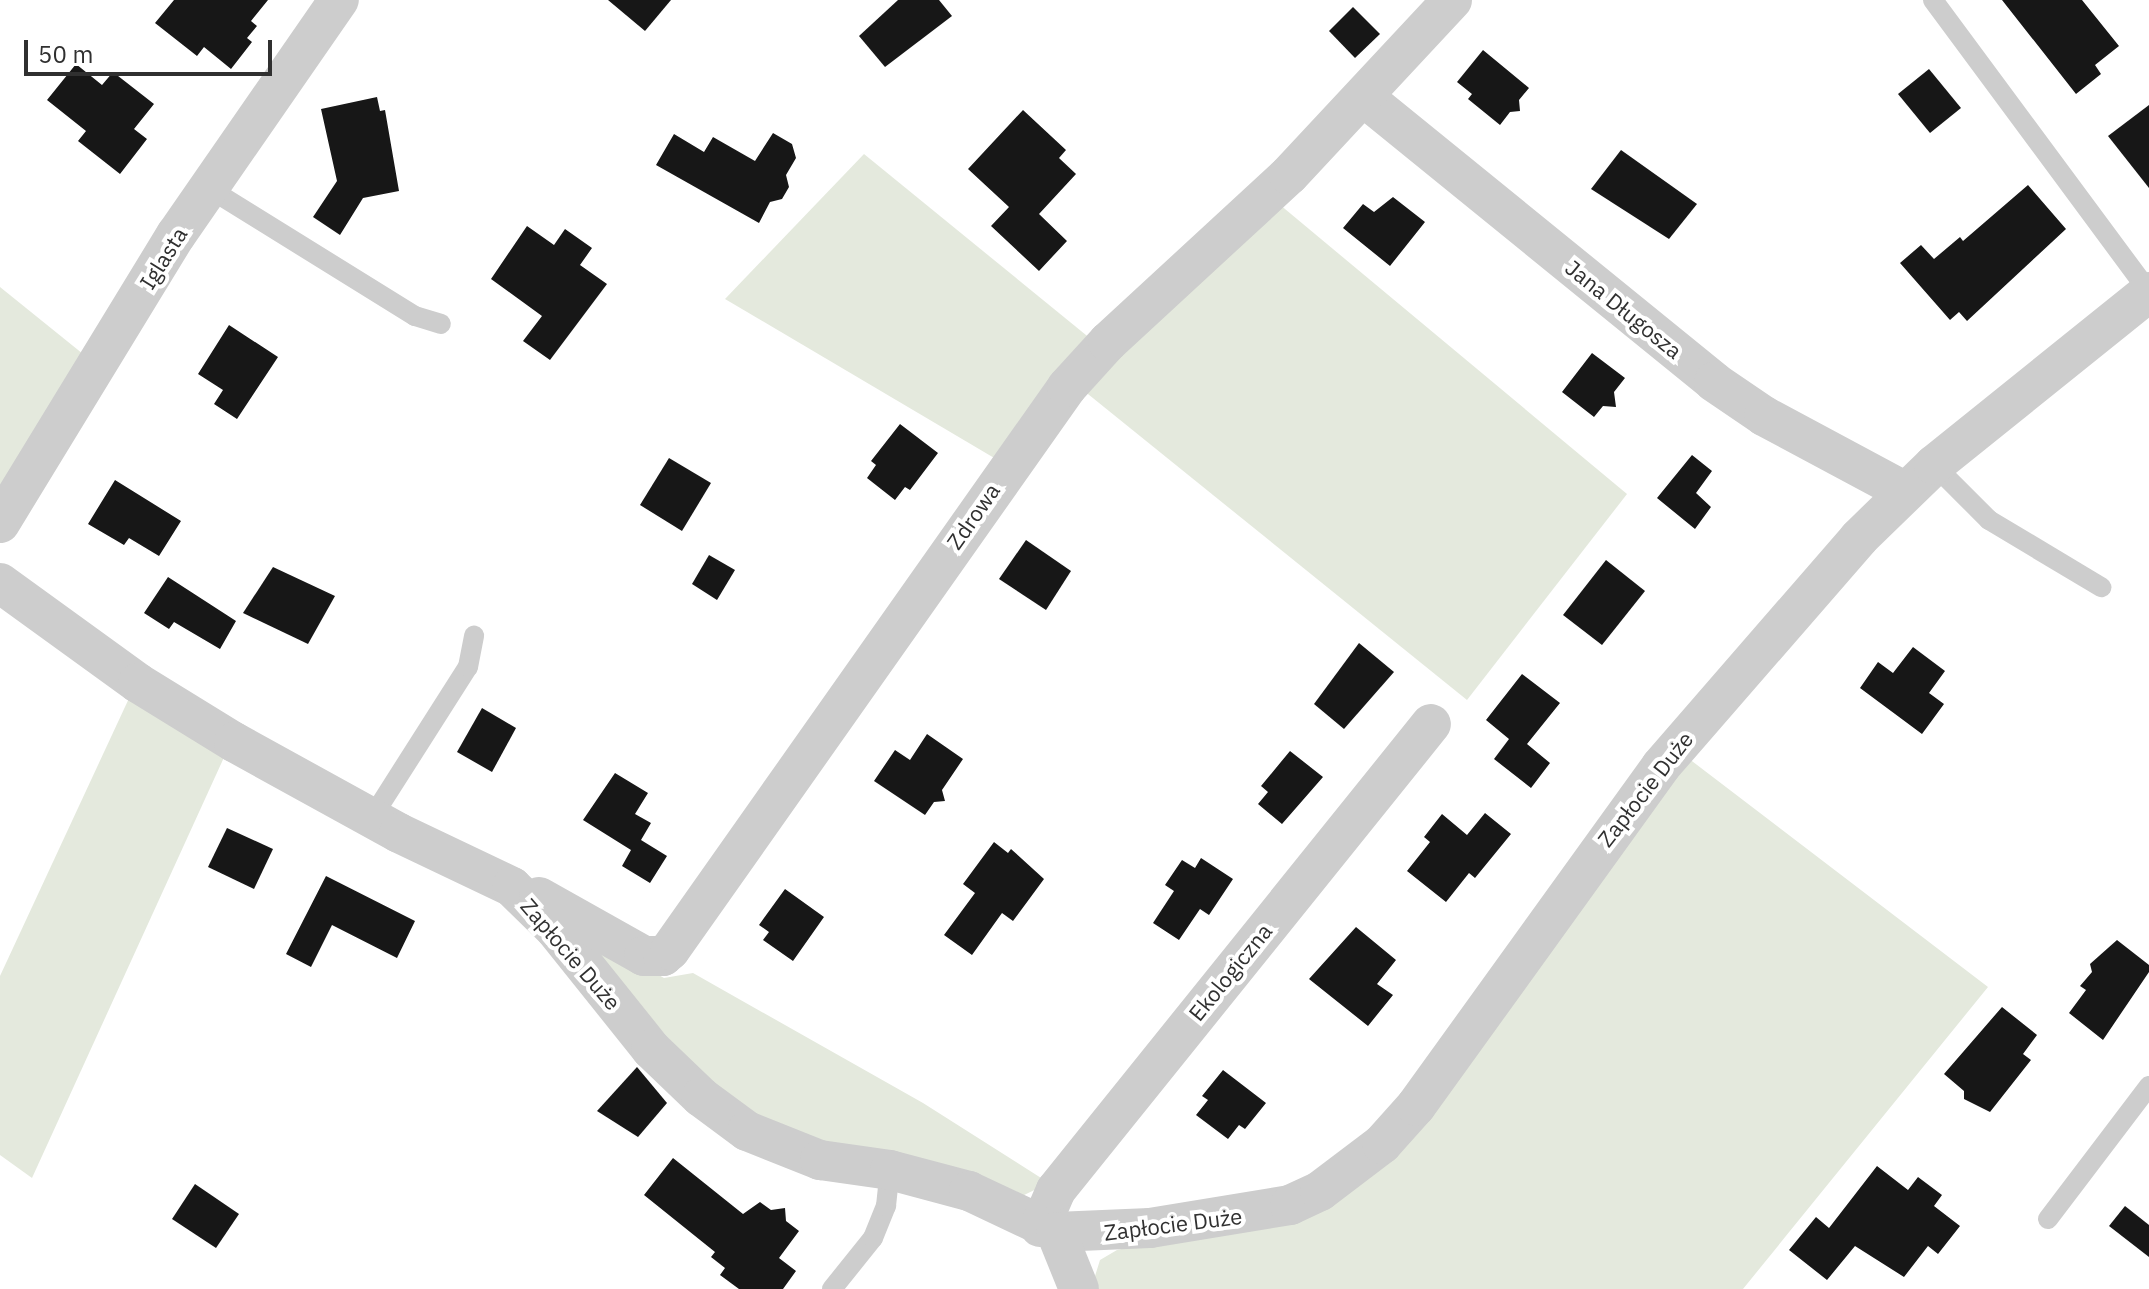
<!DOCTYPE html>
<meta charset="utf-8">
<style>
body{margin:0}
#map{position:relative;width:2149px;height:1289px;overflow:hidden;background:#fff;font-family:"IBM Plex Sans",sans-serif}
div>[style]{position:absolute}
.green>*{inset:0;background:#e4e9dd}
.building>*{inset:0;background:#171717}
.lane>*{height:20px;margin:-10px;padding:0 10px;transform-origin:10px;border-radius:10px;background:#cdcdcd}
.street>*{height:40px;margin:-20px;padding:0 20px;transform-origin:20px;border-radius:20px;background:#cdcdcd}
span{translate:-50% -50%;white-space:nowrap;text-align:center;line-height:1.15;-webkit-text-stroke:8px #fff;paint-order:stroke}
.street-label{font-size:22px;color:#303030}
.scale{position:absolute;left:24px;top:40px;width:248px;height:36px;box-sizing:border-box;border:4px solid #303030;border-top:0;padding-left:10px;font-size:24px;line-height:28px;white-space:nowrap;color:#303030;-webkit-text-stroke:6px #fff;paint-order:stroke}
</style>
<div id="map">
<div class="green">
<i style="clip-path:polygon(864px 154px,1097px 344px,1001px 462px,725px 299px)"></i>
<i style="clip-path:polygon(1273px 199px,1627px 494px,1467px 700px,1078px 386px)"></i>
<i style="clip-path:polygon(0 287px,88px 358px,0 499px)"></i>
<i style="clip-path:polygon(131px 694px,226px 753px,32px 1178px,0 1155px,0 976px)"></i>
<i style="clip-path:polygon(1684px 755px,1988px 987px,1743px 1289px,1091px 1289px,1100px 1260px,1117px 1250px,1327px 1203px)"></i>
<i style="clip-path:polygon(554px 915px,664px 978px,693px 973px,923px 1103px,1049px 1183px,1022px 1196px,816px 1146px,736px 1111px)"></i>
</div>
<div class="building">
<i style="clip-path:polygon(174px 0,268px 0,251px 21px,257px 26px,247px 38px,252px 42px,231px 69px,204px 47px,197px 56px,155px 23px)"></i>
<i style="clip-path:polygon(608px 0,671px 0,645px 31px)"></i>
<i style="clip-path:polygon(898px 0,939px 0,952px 16px,885px 67px,859px 36px)"></i>
<i style="clip-path:polygon(2002px 0,2082px 0,2119px 46px,2095px 65px,2101px 74px,2076px 94px)"></i>
<i style="clip-path:polygon(1353px 7px,1380px 34px,1355px 58px,1329px 31px)"></i>
<i style="clip-path:polygon(1483px 50px,1529px 88px,1519px 100px,1520px 111px,1510px 112px,1500px 125px,1468px 99px,1472px 94px,1457px 82px)"></i>
<i style="clip-path:polygon(76px 64px,102px 85px,113px 72px,154px 104px,134px 129px,147px 139px,120px 174px,78px 141px,86px 131px,47px 100px)"></i>
<i style="clip-path:polygon(1929px 69px,1961px 108px,1930px 133px,1898px 94px)"></i>
<i style="clip-path:polygon(377px 97px,380px 111px,385px 110px,399px 191px,363px 198px,340px 235px,313px 217px,337px 181px,321px 109px)"></i>
<i style="clip-path:polygon(2149px 105px,2149px 188px,2108px 136px)"></i>
<i style="clip-path:polygon(1023px 110px,1066px 150px,1059px 158px,1076px 174px,1039px 214px,1067px 241px,1039px 271px,991px 226px,1009px 207px,968px 169px)"></i>
<i style="clip-path:polygon(773px 133px,792px 144px,796px 158px,786px 175px,789px 187px,782px 199px,770px 202px,759px 223px,656px 165px,674px 134px,704px 152px,713px 137px,755px 161px)"></i>
<i style="clip-path:polygon(1621px 150px,1697px 204px,1669px 239px,1591px 189px)"></i>
<i style="clip-path:polygon(2028px 185px,2066px 229px,1967px 321px,1959px 312px,1950px 320px,1900px 263px,1921px 245px,1934px 259px,1960px 237px,1963px 241px)"></i>
<i style="clip-path:polygon(1393px 197px,1425px 222px,1390px 266px,1343px 228px,1363px 204px,1374px 212px)"></i>
<i style="clip-path:polygon(527px 226px,554px 245px,565px 229px,592px 248px,580px 265px,607px 284px,550px 360px,523px 341px,542px 316px,491px 279px)"></i>
<i style="clip-path:polygon(229px 325px,278px 357px,237px 419px,214px 404px,223px 390px,198px 374px)"></i>
<i style="clip-path:polygon(1592px 353px,1625px 378px,1614px 392px,1616px 407px,1603px 406px,1594px 417px,1562px 392px)"></i>
<i style="clip-path:polygon(900px 424px,938px 453px,910px 490px,905px 487px,895px 500px,867px 478px,876px 465px,871px 461px)"></i>
<i style="clip-path:polygon(1692px 455px,1712px 471px,1696px 493px,1711px 507px,1695px 529px,1657px 498px)"></i>
<i style="clip-path:polygon(669px 458px,711px 483px,682px 531px,640px 505px)"></i>
<i style="clip-path:polygon(115px 480px,181px 521px,159px 556px,129px 538px,124px 545px,88px 524px)"></i>
<i style="clip-path:polygon(1026px 540px,1071px 571px,1046px 610px,999px 579px)"></i>
<i style="clip-path:polygon(709px 555px,735px 570px,717px 600px,692px 584px)"></i>
<i style="clip-path:polygon(1606px 560px,1645px 591px,1602px 645px,1563px 615px)"></i>
<i style="clip-path:polygon(273px 567px,335px 596px,308px 644px,243px 613px)"></i>
<i style="clip-path:polygon(168px 577px,236px 621px,220px 649px,174px 622px,169px 629px,144px 613px)"></i>
<i style="clip-path:polygon(1359px 643px,1394px 672px,1344px 729px,1314px 704px)"></i>
<i style="clip-path:polygon(1913px 647px,1945px 671px,1929px 693px,1944px 704px,1922px 734px,1860px 688px,1878px 662px,1893px 673px)"></i>
<i style="clip-path:polygon(1522px 674px,1560px 703px,1527px 744px,1550px 763px,1531px 788px,1494px 759px,1509px 739px,1486px 720px)"></i>
<i style="clip-path:polygon(482px 708px,516px 728px,492px 772px,457px 752px)"></i>
<i style="clip-path:polygon(927px 734px,963px 759px,942px 790px,945px 801px,934px 802px,925px 815px,874px 781px,895px 750px,910px 760px)"></i>
<i style="clip-path:polygon(1290px 751px,1323px 777px,1282px 824px,1258px 804px,1268px 792px,1261px 786px)"></i>
<i style="clip-path:polygon(615px 773px,648px 793px,635px 814px,651px 823px,641px 840px,667px 856px,650px 883px,622px 866px,631px 850px,583px 820px)"></i>
<i style="clip-path:polygon(1485px 813px,1511px 834px,1475px 878px,1469px 873px,1446px 902px,1407px 871px,1430px 842px,1424px 837px,1442px 814px,1467px 835px)"></i>
<i style="clip-path:polygon(227px 828px,273px 849px,254px 889px,208px 867px)"></i>
<i style="clip-path:polygon(994px 842px,1008px 853px,1011px 849px,1044px 879px,1013px 921px,1002px 913px,972px 955px,944px 935px,975px 893px,963px 884px)"></i>
<i style="clip-path:polygon(1201px 858px,1233px 879px,1209px 915px,1200px 909px,1179px 940px,1153px 923px,1174px 891px,1165px 885px,1182px 860px,1195px 868px)"></i>
<i style="clip-path:polygon(326px 876px,415px 921px,397px 958px,332px 925px,311px 967px,286px 954px)"></i>
<i style="clip-path:polygon(785px 889px,824px 917px,793px 961px,763px 940px,769px 932px,759px 925px)"></i>
<i style="clip-path:polygon(1356px 927px,1396px 960px,1377px 984px,1393px 995px,1368px 1026px,1309px 979px)"></i>
<i style="clip-path:polygon(2117px 940px,2149px 965px,2149px 972px,2103px 1040px,2069px 1013px,2086px 990px,2080px 986px,2092px 972px,2090px 964px)"></i>
<i style="clip-path:polygon(2002px 1007px,2037px 1035px,2023px 1054px,2031px 1060px,1990px 1112px,1964px 1099px,1964px 1091px,1944px 1074px)"></i>
<i style="clip-path:polygon(637px 1067px,667px 1103px,638px 1137px,597px 1111px)"></i>
<i style="clip-path:polygon(1223px 1070px,1266px 1103px,1245px 1129px,1239px 1125px,1228px 1139px,1196px 1115px,1208px 1100px,1202px 1096px)"></i>
<i style="clip-path:polygon(673px 1158px,743px 1214px,760px 1202px,771px 1210px,785px 1208px,786px 1221px,799px 1231px,779px 1258px,796px 1271px,783px 1289px,739px 1289px,720px 1275px,725px 1268px,711px 1257px,715px 1252px,644px 1195px)"></i>
<i style="clip-path:polygon(1877px 1166px,1908px 1190px,1918px 1177px,1942px 1195px,1934px 1206px,1960px 1226px,1938px 1254px,1928px 1246px,1904px 1277px,1855px 1246px,1827px 1280px,1789px 1250px,1816px 1217px,1829px 1228px)"></i>
<i style="clip-path:polygon(195px 1184px,239px 1214px,216px 1248px,172px 1219px)"></i>
<i style="clip-path:polygon(2125px 1206px,2149px 1225px,2149px 1257px,2109px 1226px)"></i>
</div>
<div class="lane">
<i style="left:1933px;top:0;width:363px;rotate:53.5deg"></i>
<i style="left:210px;top:189px;width:241px;rotate:31.8deg"></i>
<i style="left:415px;top:316px;width:27px;rotate:17deg"></i>
<i style="left:1934px;top:465px;width:78px;rotate:45deg"></i>
<i style="left:1989px;top:520px;width:131px;rotate:30.9deg"></i>
<i style="left:371px;top:819px;width:180px;rotate:-57.5deg"></i>
<i style="left:468px;top:667px;width:32px;rotate:-79deg"></i>
<i style="left:2048px;top:1219px;width:167px;rotate:-52.8deg"></i>
<i style="left:832px;top:1289px;width:65px;rotate:-51.2deg"></i>
<i style="left:873px;top:1238px;width:35px;rotate:-68deg"></i>
<i style="left:886px;top:1206px;width:36px;rotate:-84deg"></i>
</div>
<div class="street">
<i style="left:1365px;top:98px;width:450px;rotate:39.1deg"></i>
<i style="left:1714px;top:382px;width:60px;rotate:34.2deg"></i>
<i style="left:1764px;top:416px;width:159px;rotate:28.2deg"></i>
<i style="left:0;top:523px;width:338px;rotate:-58.6deg"></i>
<i style="left:176px;top:235px;width:286px;rotate:-55.3deg"></i>
<i style="left:0;top:583px;width:170px;rotate:35.9deg"></i>
<i style="left:138px;top:683px;width:113px;rotate:31.6deg"></i>
<i style="left:234px;top:742px;width:188px;rotate:28.9deg"></i>
<i style="left:399px;top:833px;width:125px;rotate:25.5deg"></i>
<i style="left:512px;top:887px;width:60px;rotate:44.3deg"></i>
<i style="left:555px;top:929px;width:154px;rotate:51.3deg"></i>
<i style="left:651px;top:1049px;width:69px;rotate:43.8deg"></i>
<i style="left:701px;top:1097px;width:57px;rotate:36.5deg"></i>
<i style="left:747px;top:1131px;width:79px;rotate:21.7deg"></i>
<i style="left:820px;top:1160px;width:71px;rotate:8.1deg"></i>
<i style="left:890px;top:1170px;width:82px;rotate:14.9deg"></i>
<i style="left:969px;top:1191px;width:96px;rotate:25.2deg"></i>
<i style="left:1056px;top:1232px;width:94px;rotate:-2.4deg"></i>
<i style="left:1150px;top:1228px;width:142px;rotate:-9.3deg"></i>
<i style="left:1290px;top:1205px;width:33px;rotate:-25deg"></i>
<i style="left:1320px;top:1191px;width:78px;rotate:-37.2deg"></i>
<i style="left:1382px;top:1144px;width:51px;rotate:-48.2deg"></i>
<i style="left:1416px;top:1106px;width:419px;rotate:-54.2deg"></i>
<i style="left:1661px;top:766px;width:302px;rotate:-49deg"></i>
<i style="left:1859px;top:538px;width:105px;rotate:-44.2deg"></i>
<i style="left:1934px;top:465px;width:276px;rotate:-38.8deg"></i>
<i style="left:539px;top:897px;width:120px;rotate:29.3deg"></i>
<i style="left:644px;top:956px;width:19px"></i>
<i style="left:663px;top:956px;width:9px;rotate:-41deg"></i>
<i style="left:670px;top:950px;width:689px;rotate:-54.81deg"></i>
<i style="left:1067px;top:387px;width:61px;rotate:-47.7deg"></i>
<i style="left:1108px;top:342px;width:246px;rotate:-42.7deg"></i>
<i style="left:1289px;top:175px;width:239px;rotate:-47deg"></i>
<i style="left:1040px;top:1227px;width:40px;rotate:-66.6deg"></i>
<i style="left:1056px;top:1190px;width:598px;rotate:-51.18deg"></i>
<i style="left:1056px;top:1232px;width:61px;rotate:68deg"></i>
</div>
<div class="street-label">
<span style="left:163px;top:258px;rotate:-58deg">Iglasta</span>
<span style="left:1624px;top:309px;rotate:39deg">Jana Długosza</span>
<span style="left:973px;top:516px;rotate:-55deg">Zdrowa</span>
<span style="left:1645px;top:789px;rotate:-52deg">Zapłocie Duże</span>
<span style="left:571px;top:954px;rotate:49deg">Zapłocie Duże</span>
<span style="left:1230px;top:972px;rotate:-51deg">Ekologiczna</span>
<span style="left:1173px;top:1224px;rotate:-7deg">Zapłocie Duże</span>
</div>
<div class="scale">50 m</div>
</div>
